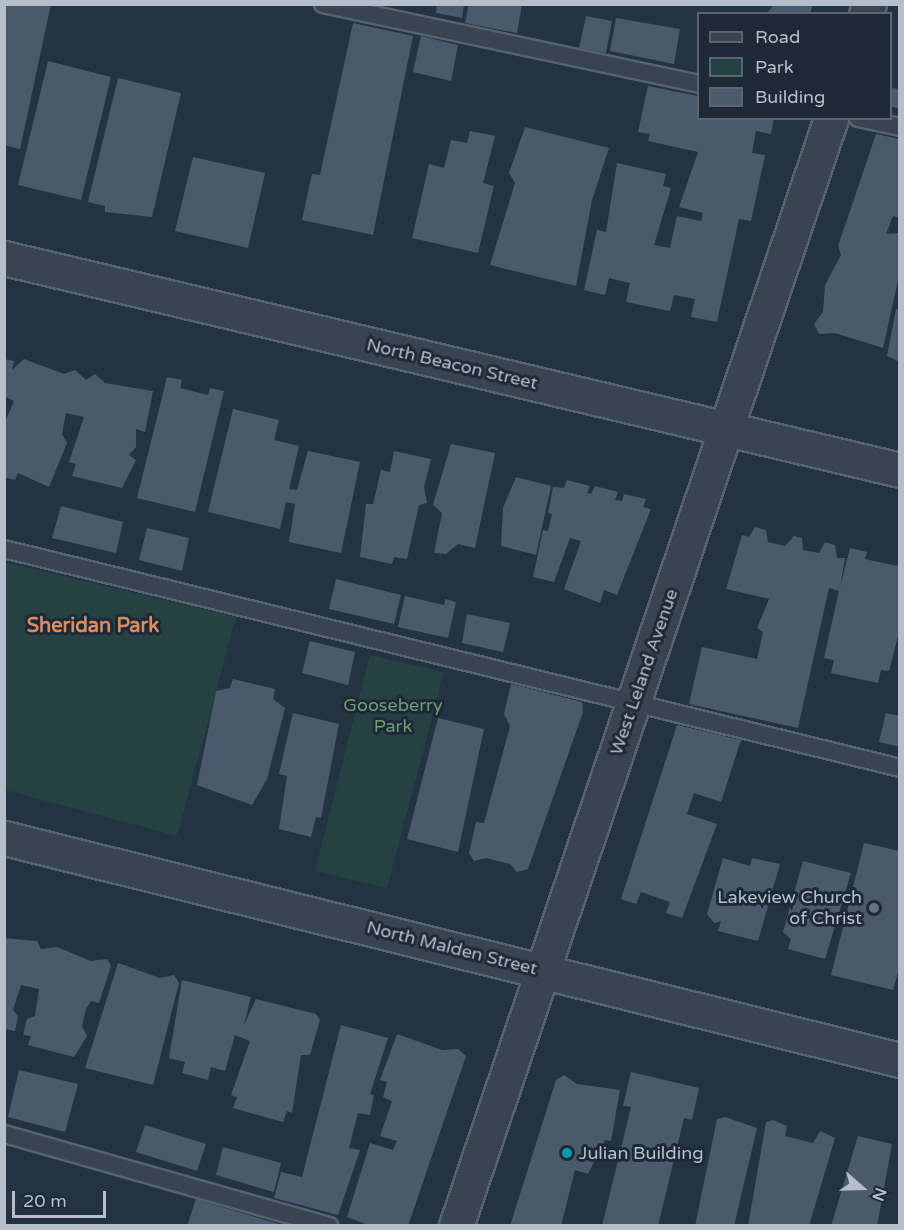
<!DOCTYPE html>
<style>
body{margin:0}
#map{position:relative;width:904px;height:1230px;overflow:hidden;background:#243341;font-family:"Varela Round",sans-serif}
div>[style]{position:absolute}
.green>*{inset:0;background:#264142}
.building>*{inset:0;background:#4a5a6b}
.roads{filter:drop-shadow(2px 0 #56626e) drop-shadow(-2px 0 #56626e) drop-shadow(0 2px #56626e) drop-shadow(0 -2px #56626e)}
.lane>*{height:16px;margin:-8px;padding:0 8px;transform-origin:8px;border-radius:8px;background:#384451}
.street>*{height:33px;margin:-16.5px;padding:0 16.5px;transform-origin:16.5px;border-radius:16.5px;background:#384451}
.dots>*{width:16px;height:16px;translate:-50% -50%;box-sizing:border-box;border:3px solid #1d2936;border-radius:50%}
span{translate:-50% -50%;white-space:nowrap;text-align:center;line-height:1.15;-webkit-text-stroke:6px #1d2936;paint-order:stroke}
.street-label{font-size:18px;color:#b5bfcb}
.park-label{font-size:18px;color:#6b9d73}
.poi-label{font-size:18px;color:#b5bfcb}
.right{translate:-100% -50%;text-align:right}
.left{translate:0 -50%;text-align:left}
.neighbourhood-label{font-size:20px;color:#db8c60;font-weight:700}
.frame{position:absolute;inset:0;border:6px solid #b5bfcb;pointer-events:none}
.legend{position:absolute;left:697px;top:12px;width:195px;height:108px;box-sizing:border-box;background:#1d2936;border:2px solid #5a6572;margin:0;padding:8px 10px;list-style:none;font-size:18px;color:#b5bfcb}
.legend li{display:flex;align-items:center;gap:12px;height:30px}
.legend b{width:30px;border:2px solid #5a6572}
.north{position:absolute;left:832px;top:1158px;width:60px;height:60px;-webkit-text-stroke:4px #1d2936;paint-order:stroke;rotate:110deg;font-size:16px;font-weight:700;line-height:24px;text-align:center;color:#b5bfcb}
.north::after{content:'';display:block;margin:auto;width:21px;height:27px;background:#b5bfcb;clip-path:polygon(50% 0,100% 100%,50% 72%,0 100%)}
.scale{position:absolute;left:12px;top:1191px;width:94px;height:27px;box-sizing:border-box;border:3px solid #b5bfcb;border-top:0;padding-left:8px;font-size:18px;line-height:21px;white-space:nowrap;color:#b5bfcb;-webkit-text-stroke:4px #1d2936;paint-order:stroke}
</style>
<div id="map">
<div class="green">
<i style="clip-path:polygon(4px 562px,236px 617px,177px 836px,5px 790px)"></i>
<i style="clip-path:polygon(370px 655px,444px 672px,387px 888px,315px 871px)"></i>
</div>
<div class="building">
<i style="clip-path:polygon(6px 4px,51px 4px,20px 149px,4px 145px)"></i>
<i style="clip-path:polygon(437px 4px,464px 4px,462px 18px,436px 13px)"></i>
<i style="clip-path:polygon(469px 4px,522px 4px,517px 33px,465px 23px)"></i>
<i style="clip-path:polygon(774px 5px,813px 5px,810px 13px,767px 13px)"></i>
<i style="clip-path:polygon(586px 16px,612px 21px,606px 53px,579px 48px)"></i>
<i style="clip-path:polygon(616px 18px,680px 29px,674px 64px,610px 51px)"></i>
<i style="clip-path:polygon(353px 23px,413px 36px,373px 235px,302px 220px,312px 174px,320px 175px)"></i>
<i style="clip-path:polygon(421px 36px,458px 45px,451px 81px,413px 72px)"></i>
<i style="clip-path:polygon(48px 61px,111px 77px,81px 200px,18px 185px)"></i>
<i style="clip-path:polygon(118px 78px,181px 93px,152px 217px,105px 212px,105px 206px,88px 202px)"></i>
<i style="clip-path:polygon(648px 86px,698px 96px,698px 118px,774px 118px,771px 134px,756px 131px,752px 153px,765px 155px,751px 221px,739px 219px,717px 322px,691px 317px,695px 299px,674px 295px,670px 311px,626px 302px,630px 283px,609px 278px,605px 295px,584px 290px,597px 230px,606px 232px,617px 163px,666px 174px,663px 186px,671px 188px,654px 245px,670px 248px,677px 216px,701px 221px,703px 213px,679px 207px,698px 152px,648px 141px,650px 134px,638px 132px)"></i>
<i style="clip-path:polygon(892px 88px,900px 89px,900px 109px,890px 106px)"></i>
<i style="clip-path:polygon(525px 127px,609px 148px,592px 200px,576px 286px,490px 265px,515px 183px,509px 173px)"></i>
<i style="clip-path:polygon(470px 131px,495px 136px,483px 183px,494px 186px,478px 253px,412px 238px,429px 164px,444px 168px,451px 140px,467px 143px)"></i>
<i style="clip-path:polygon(876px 134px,900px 139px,900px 218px,893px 216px,886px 234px,900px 233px,900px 271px,883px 348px,835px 333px,819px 334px,814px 324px,823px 312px,825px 285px,841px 255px,838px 246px)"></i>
<i style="clip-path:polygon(193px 157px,265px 173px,248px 248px,175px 231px)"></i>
<i style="clip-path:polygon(896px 309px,900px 310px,900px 362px,887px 356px)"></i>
<i style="clip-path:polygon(4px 359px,14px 361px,12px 370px,24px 359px,64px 374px,75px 370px,86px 380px,95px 374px,105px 383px,153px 391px,145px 432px,136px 429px,136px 447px,129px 455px,136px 460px,122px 488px,72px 476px,76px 464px,69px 462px,84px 417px,66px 413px,62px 434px,67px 443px,49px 487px,18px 473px,15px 480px,4px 477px,4px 424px,14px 401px,4px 396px)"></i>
<i style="clip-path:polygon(167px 377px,182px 380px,180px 388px,208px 395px,210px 388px,224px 391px,195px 512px,137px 498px)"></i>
<i style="clip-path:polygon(233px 409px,279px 420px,274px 440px,299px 446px,289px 489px,297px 490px,308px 451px,360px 462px,341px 553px,289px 542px,295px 504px,286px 502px,280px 529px,208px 512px)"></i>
<i style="clip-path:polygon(451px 444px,495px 453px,475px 548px,458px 544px,446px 554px,434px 553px,442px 513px,433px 505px)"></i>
<i style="clip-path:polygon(394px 451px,431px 459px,424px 487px,427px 503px,419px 505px,407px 559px,394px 557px,392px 564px,360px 557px,366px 504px,373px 504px,381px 470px,390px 472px)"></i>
<i style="clip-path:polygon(516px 477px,551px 486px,536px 555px,501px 546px,503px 508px)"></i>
<i style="clip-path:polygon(567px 480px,590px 486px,587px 493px,591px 494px,595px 486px,618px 492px,615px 500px,622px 501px,624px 494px,646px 499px,643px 507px,651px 509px,617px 595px,604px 590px,600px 603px,564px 589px,581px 541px,570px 538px,554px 582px,533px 577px,543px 530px,548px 531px,552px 514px,548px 513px,553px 487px,564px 488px)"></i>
<i style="clip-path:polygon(61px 506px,123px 522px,116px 553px,52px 538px)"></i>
<i style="clip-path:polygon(755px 527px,766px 530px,768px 542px,785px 546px,794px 536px,802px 538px,803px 550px,819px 553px,825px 542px,835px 545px,837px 558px,845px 558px,840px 587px,850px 548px,867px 552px,865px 559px,897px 566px,900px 561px,900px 628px,889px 671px,881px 670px,878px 683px,831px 673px,834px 660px,824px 658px,839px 591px,829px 588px,798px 728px,689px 704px,702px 647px,757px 659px,763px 632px,757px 628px,769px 599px,726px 589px,742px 535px,749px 537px)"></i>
<i style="clip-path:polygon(147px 528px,189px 538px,182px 571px,139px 560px)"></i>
<i style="clip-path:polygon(336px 579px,401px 595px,394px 624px,329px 609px)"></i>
<i style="clip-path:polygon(405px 596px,444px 605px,445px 599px,456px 602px,448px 638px,398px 627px)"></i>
<i style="clip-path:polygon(467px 614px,510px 623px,503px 652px,462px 643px)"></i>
<i style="clip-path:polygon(310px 641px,355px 652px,348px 685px,302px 673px)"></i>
<i style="clip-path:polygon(233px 679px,275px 689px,273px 699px,285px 708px,267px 779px,252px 805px,197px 785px,216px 691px,230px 688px)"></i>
<i style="clip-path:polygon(511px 684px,582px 702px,583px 712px,528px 869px,517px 872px,510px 864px,486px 858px,474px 861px,469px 853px,476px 822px,484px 823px,510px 726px,504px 714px)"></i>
<i style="clip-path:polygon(293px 713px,339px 724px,321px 818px,316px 817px,311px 837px,279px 829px,287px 776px,279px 774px)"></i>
<i style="clip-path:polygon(886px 713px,900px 716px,900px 747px,879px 742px)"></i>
<i style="clip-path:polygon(438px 718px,484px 729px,458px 852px,407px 839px)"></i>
<i style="clip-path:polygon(677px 725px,741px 740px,721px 802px,694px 793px,687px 814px,717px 824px,682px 918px,666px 913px,670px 902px,641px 892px,636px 904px,621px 899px)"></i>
<i style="clip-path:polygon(864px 843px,900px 851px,900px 965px,893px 990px,831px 975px)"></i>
<i style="clip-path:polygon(723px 858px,750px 866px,752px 858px,780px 864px,758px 941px,718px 931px,721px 921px,714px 923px,707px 914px)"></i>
<i style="clip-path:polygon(803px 861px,851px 873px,825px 959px,788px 949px,791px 939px,783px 932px)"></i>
<i style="clip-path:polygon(4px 938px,37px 941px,41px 949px,57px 947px,91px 961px,107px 959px,111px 966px,99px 1003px,91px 1001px,86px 1009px,82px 1026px,87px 1036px,74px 1057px,28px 1045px,31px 1036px,23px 1035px,27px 1019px,35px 1016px,39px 989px,21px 985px,13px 1010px,18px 1016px,15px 1031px,4px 1029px)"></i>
<i style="clip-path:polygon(118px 963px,160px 978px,174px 975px,179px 983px,153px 1085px,85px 1068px)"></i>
<i style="clip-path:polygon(182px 980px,251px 997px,244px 1025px,256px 999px,316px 1014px,320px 1020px,310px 1055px,301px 1055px,292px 1113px,287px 1111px,283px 1122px,233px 1108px,237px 1097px,231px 1095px,250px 1041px,235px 1035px,225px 1071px,211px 1067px,208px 1080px,182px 1073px,185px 1062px,169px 1058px)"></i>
<i style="clip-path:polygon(341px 1025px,388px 1038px,370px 1094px,374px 1095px,370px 1115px,358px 1113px,349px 1148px,360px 1150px,338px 1215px,274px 1198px,281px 1172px,302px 1177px)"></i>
<i style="clip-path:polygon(397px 1034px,442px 1050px,458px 1049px,466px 1056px,408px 1226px,371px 1226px,347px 1217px,370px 1143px,393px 1150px,397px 1141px,380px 1136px,392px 1101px,383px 1097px,387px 1082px,380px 1080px)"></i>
<i style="clip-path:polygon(19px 1070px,78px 1084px,65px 1132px,8px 1117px)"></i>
<i style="clip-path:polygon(631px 1072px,699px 1088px,692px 1120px,684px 1118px,658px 1226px,602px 1226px,631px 1107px,623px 1106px)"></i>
<i style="clip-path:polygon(564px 1075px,577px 1084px,620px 1090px,611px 1141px,605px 1140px,588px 1174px,575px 1170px,561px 1226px,510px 1226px,556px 1080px)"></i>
<i style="clip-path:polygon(725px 1117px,757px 1128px,734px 1226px,695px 1226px,717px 1119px)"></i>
<i style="clip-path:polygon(773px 1120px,787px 1126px,785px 1136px,813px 1143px,820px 1131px,835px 1138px,809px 1226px,748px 1226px,766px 1122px)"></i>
<i style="clip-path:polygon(145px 1125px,206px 1144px,197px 1171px,136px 1152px)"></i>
<i style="clip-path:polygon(858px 1136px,892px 1144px,877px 1226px,831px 1226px)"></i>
<i style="clip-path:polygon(223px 1147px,281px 1163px,274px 1192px,216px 1175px)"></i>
<i style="clip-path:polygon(196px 1199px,282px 1225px,282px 1226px,187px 1226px)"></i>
</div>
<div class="roads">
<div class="lane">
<i style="left:323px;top:4px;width:383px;rotate:12deg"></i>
<i style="left:858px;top:118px;width:43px;rotate:12.1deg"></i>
<i style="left:4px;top:549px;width:922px;rotate:13.73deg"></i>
<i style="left:4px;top:1134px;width:338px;rotate:15.8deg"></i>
</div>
<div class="street">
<i style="left:866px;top:14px;width:10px;rotate:-73deg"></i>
<i style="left:4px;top:258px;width:921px;rotate:13.31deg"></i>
<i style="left:4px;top:838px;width:923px;rotate:13.92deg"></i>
<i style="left:456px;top:1226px;width:1170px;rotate:-71.3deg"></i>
</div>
</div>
<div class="dots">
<i style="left:874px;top:908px;background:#6b7280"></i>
<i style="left:567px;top:1153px;background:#0f9aa8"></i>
</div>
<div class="street-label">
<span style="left:452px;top:364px;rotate:13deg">North Beacon Street</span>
<span style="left:644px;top:672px;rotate:-71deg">West Leland Avenue</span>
<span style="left:452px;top:948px;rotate:14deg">North Malden Street</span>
</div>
<div class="park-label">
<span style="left:393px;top:716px">Gooseberry<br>Park</span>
</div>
<div class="poi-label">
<span class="right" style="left:862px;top:908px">Lakeview Church<br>of Christ</span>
<span class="left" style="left:579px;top:1153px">Julian Building</span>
</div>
<div class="neighbourhood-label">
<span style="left:93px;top:626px">Sheridan Park</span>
</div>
<div class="frame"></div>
<ul class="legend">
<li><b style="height:8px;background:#384451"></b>Road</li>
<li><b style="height:16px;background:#264142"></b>Park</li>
<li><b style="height:16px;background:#4a5a6b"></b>Building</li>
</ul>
<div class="north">N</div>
<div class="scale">20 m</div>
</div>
